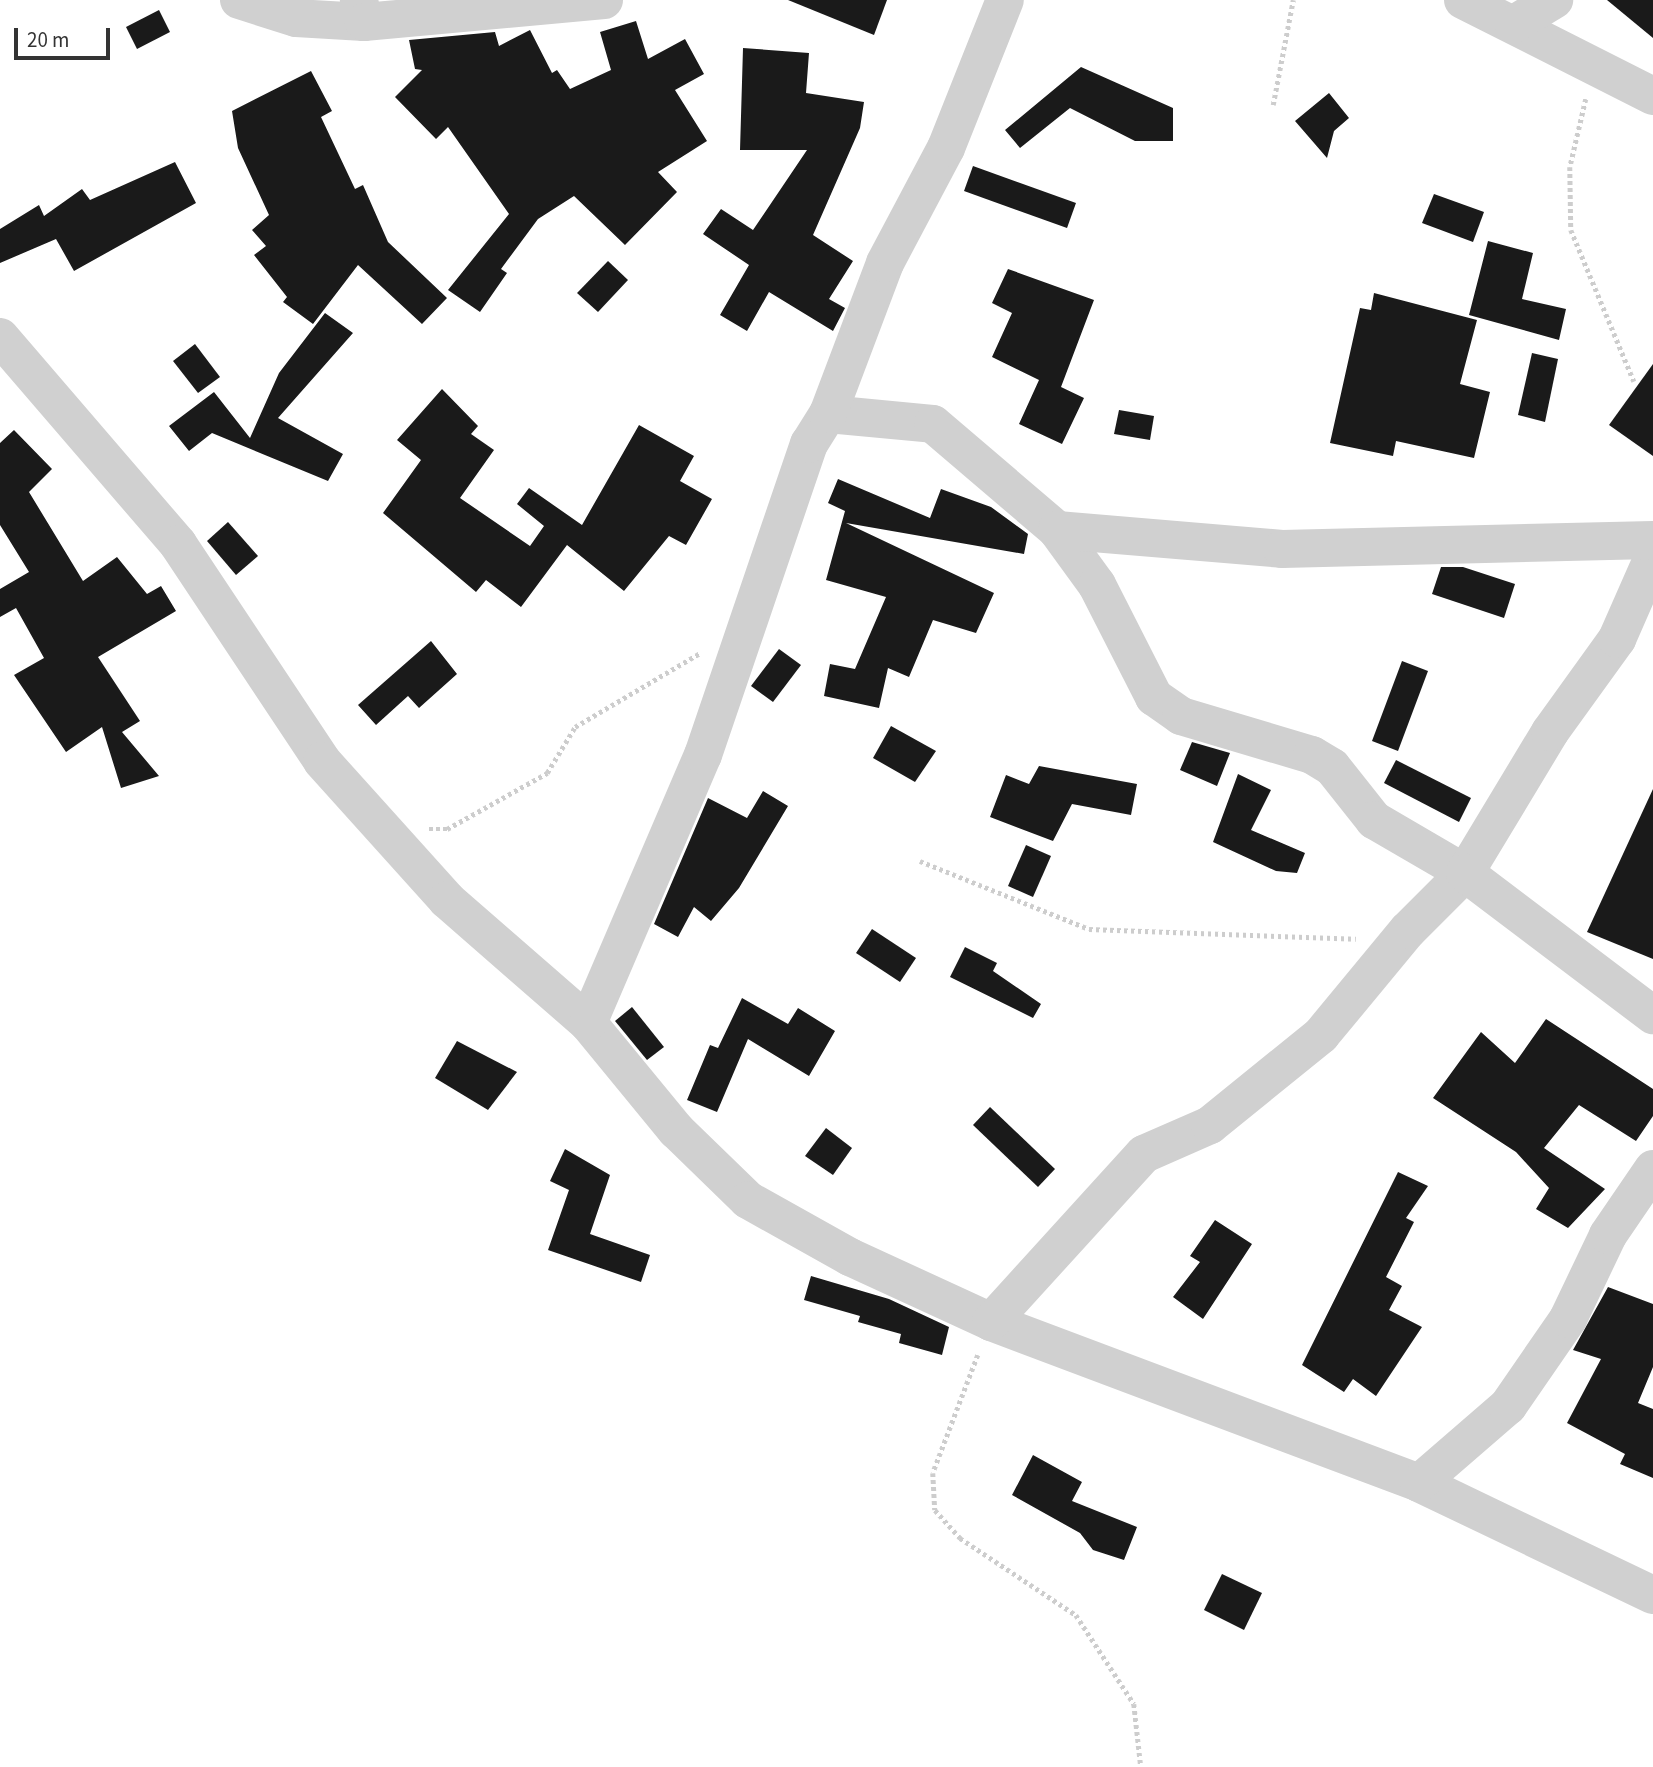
<!DOCTYPE html>
<style>
body{margin:0}
#map{position:relative;width:1653px;height:1767px;overflow:hidden;background:#fff;font-family:"Source Sans 3",sans-serif}
div>[style]{position:absolute}
.building>*{inset:0;background:#1a1a1a}
.path>*{height:4.5px;margin-top:-2.25px;transform-origin:0;background:repeating-linear-gradient(90deg,#cdcdcd 0 3.5px,transparent 0 7px)}
.minor>*{height:38px;margin:-19px;padding:0 19px;transform-origin:19px;border-radius:19px;background:#d0d0d0}
span{translate:-50% -50%;white-space:nowrap;text-align:center;line-height:1.15;-webkit-text-stroke:7px #fff;paint-order:stroke}
.scale{position:absolute;left:14px;top:28px;width:96px;height:32px;box-sizing:border-box;border:4px solid #333;border-top:0;padding-left:9px;font-size:21px;line-height:24px;white-space:nowrap;color:#333;-webkit-text-stroke:5px #fff;paint-order:stroke}
</style>
<div id="map">
<div class="building">
<i style="clip-path:polygon(788px 0,887px 0,874px 35px)"></i>
<i style="clip-path:polygon(1607px 0,1653px 0,1653px 38px)"></i>
<i style="clip-path:polygon(159px 10px,170px 32px,137px 49px,126px 27px)"></i>
<i style="clip-path:polygon(636px 21px,648px 59px,685px 39px,704px 74px,675px 90px,707px 141px,658px 172px,677px 192px,625px 245px,574px 196px,538px 219px,501px 269px,507px 273px,480px 312px,448px 290px,509px 214px,448px 127px,436px 139px,395px 97px,422px 70px,415px 69px,409px 40px,495px 32px,499px 46px,530px 30px,552px 73px,557px 70px,570px 89px,611px 70px,600px 32px)"></i>
<i style="clip-path:polygon(743px 48px,809px 53px,806px 93px,864px 102px,860px 128px,813px 235px,853px 261px,829px 299px,845px 308px,833px 331px,769px 292px,747px 331px,720px 315px,749px 265px,703px 234px,721px 209px,753px 230px,807px 150px,740px 150px)"></i>
<i style="clip-path:polygon(1081px 67px,1173px 108px,1173px 141px,1135px 141px,1070px 108px,1020px 148px,1005px 130px)"></i>
<i style="clip-path:polygon(311px 71px,332px 111px,321px 117px,355px 189px,363px 185px,388px 242px,447px 298px,422px 324px,358px 265px,313px 324px,283px 302px,287px 297px,254px 255px,266px 246px,252px 230px,269px 215px,238px 148px,232px 111px)"></i>
<i style="clip-path:polygon(1329px 93px,1349px 118px,1334px 131px,1327px 158px,1295px 121px)"></i>
<i style="clip-path:polygon(175px 162px,196px 203px,74px 271px,56px 239px,0 263px,0 229px,39px 205px,44px 216px,82px 189px,90px 200px)"></i>
<i style="clip-path:polygon(973px 166px,1076px 203px,1067px 228px,964px 191px)"></i>
<i style="clip-path:polygon(1434px 194px,1484px 212px,1473px 242px,1422px 223px)"></i>
<i style="clip-path:polygon(1488px 241px,1533px 253px,1522px 299px,1566px 309px,1559px 340px,1469px 315px)"></i>
<i style="clip-path:polygon(608px 261px,628px 280px,598px 312px,577px 293px)"></i>
<i style="clip-path:polygon(1008px 269px,1094px 300px,1061px 387px,1084px 398px,1062px 444px,1019px 424px,1039px 380px,992px 357px,1012px 313px,992px 303px)"></i>
<i style="clip-path:polygon(1374px 293px,1477px 320px,1460px 384px,1490px 392px,1474px 458px,1396px 441px,1393px 456px,1330px 443px,1360px 308px,1371px 310px)"></i>
<i style="clip-path:polygon(325px 313px,353px 333px,278px 418px,343px 454px,328px 481px,212px 433px,189px 451px,169px 426px,214px 392px,250px 438px,279px 373px)"></i>
<i style="clip-path:polygon(195px 344px,220px 377px,198px 393px,173px 361px)"></i>
<i style="clip-path:polygon(1532px 353px,1558px 359px,1545px 422px,1518px 415px)"></i>
<i style="clip-path:polygon(1653px 364px,1653px 456px,1609px 425px)"></i>
<i style="clip-path:polygon(442px 389px,478px 426px,471px 434px,494px 450px,460px 498px,530px 546px,544px 526px,517px 504px,529px 488px,582px 525px,639px 425px,694px 456px,680px 481px,712px 499px,686px 545px,669px 536px,624px 591px,567px 545px,521px 607px,486px 580px,476px 592px,383px 513px,421px 460px,397px 440px)"></i>
<i style="clip-path:polygon(1119px 410px,1154px 416px,1150px 440px,1114px 434px)"></i>
<i style="clip-path:polygon(14px 430px,52px 469px,29px 492px,83px 581px,117px 557px,147px 594px,161px 586px,176px 611px,98px 657px,140px 721px,122px 732px,159px 776px,121px 788px,102px 727px,66px 752px,14px 675px,44px 658px,16px 608px,0 617px,0 589px,29px 572px,0 525px,0 443px)"></i>
<i style="clip-path:polygon(838px 479px,930px 518px,941px 489px,991px 507px,1028px 534px,1024px 554px,846px 523px,994px 593px,976px 633px,933px 620px,909px 677px,888px 668px,879px 708px,824px 696px,830px 664px,855px 669px,886px 597px,826px 580px,845px 511px,828px 503px)"></i>
<i style="clip-path:polygon(228px 522px,258px 556px,236px 575px,207px 541px)"></i>
<i style="clip-path:polygon(1441px 567px,1463px 567px,1515px 584px,1504px 618px,1432px 594px)"></i>
<i style="clip-path:polygon(431px 641px,457px 674px,419px 708px,408px 696px,376px 725px,358px 705px)"></i>
<i style="clip-path:polygon(779px 649px,801px 665px,773px 702px,751px 686px)"></i>
<i style="clip-path:polygon(1402px 661px,1428px 671px,1398px 751px,1372px 741px)"></i>
<i style="clip-path:polygon(891px 726px,936px 751px,915px 782px,873px 758px)"></i>
<i style="clip-path:polygon(1192px 742px,1230px 753px,1217px 786px,1180px 770px)"></i>
<i style="clip-path:polygon(1396px 760px,1471px 798px,1459px 822px,1384px 783px)"></i>
<i style="clip-path:polygon(1039px 766px,1137px 784px,1131px 815px,1072px 804px,1053px 841px,990px 817px,1006px 775px,1029px 784px)"></i>
<i style="clip-path:polygon(1238px 774px,1271px 790px,1251px 830px,1305px 853px,1297px 873px,1276px 871px,1213px 842px)"></i>
<i style="clip-path:polygon(1653px 789px,1653px 959px,1587px 932px)"></i>
<i style="clip-path:polygon(763px 791px,788px 806px,739px 888px,711px 921px,694px 907px,678px 937px,654px 924px,708px 798px,747px 818px)"></i>
<i style="clip-path:polygon(1026px 845px,1051px 856px,1033px 897px,1008px 886px)"></i>
<i style="clip-path:polygon(872px 929px,916px 958px,900px 982px,856px 953px)"></i>
<i style="clip-path:polygon(965px 947px,997px 963px,993px 971px,1041px 1004px,1033px 1018px,950px 977px)"></i>
<i style="clip-path:polygon(742px 998px,788px 1024px,798px 1008px,835px 1031px,809px 1076px,748px 1039px,717px 1112px,687px 1100px,710px 1045px,718px 1048px)"></i>
<i style="clip-path:polygon(632px 1007px,664px 1047px,647px 1060px,615px 1021px)"></i>
<i style="clip-path:polygon(1546px 1019px,1653px 1089px,1653px 1116px,1636px 1141px,1579px 1105px,1544px 1148px,1605px 1189px,1568px 1228px,1536px 1209px,1549px 1188px,1516px 1152px,1433px 1098px,1481px 1032px,1515px 1063px)"></i>
<i style="clip-path:polygon(457px 1041px,517px 1072px,488px 1110px,435px 1078px)"></i>
<i style="clip-path:polygon(990px 1107px,1055px 1169px,1038px 1187px,973px 1125px)"></i>
<i style="clip-path:polygon(826px 1128px,852px 1148px,833px 1175px,805px 1156px)"></i>
<i style="clip-path:polygon(565px 1149px,610px 1175px,590px 1234px,650px 1255px,641px 1282px,548px 1250px,569px 1190px,550px 1181px)"></i>
<i style="clip-path:polygon(1398px 1172px,1428px 1186px,1406px 1218px,1414px 1222px,1386px 1277px,1402px 1286px,1389px 1310px,1422px 1327px,1376px 1396px,1353px 1379px,1344px 1392px,1302px 1365px)"></i>
<i style="clip-path:polygon(1215px 1220px,1252px 1244px,1203px 1319px,1173px 1297px,1200px 1262px,1190px 1256px)"></i>
<i style="clip-path:polygon(811px 1276px,889px 1299px,949px 1327px,942px 1355px,899px 1343px,901px 1334px,858px 1322px,860px 1316px,804px 1300px)"></i>
<i style="clip-path:polygon(1608px 1287px,1653px 1304px,1653px 1367px,1638px 1403px,1653px 1409px,1653px 1478px,1620px 1464px,1625px 1454px,1567px 1423px,1601px 1359px,1573px 1350px)"></i>
<i style="clip-path:polygon(1033px 1455px,1082px 1482px,1072px 1501px,1137px 1527px,1124px 1560px,1093px 1550px,1080px 1533px,1012px 1495px)"></i>
<i style="clip-path:polygon(1222px 1574px,1262px 1593px,1244px 1630px,1204px 1610px)"></i>
</div>
<div class="path">
<i style="left:1586px;top:99px;width:70px;rotate:103.2deg"></i>
<i style="left:1570px;top:167px;width:63px;rotate:89.1deg"></i>
<i style="left:1571px;top:230px;width:164px;rotate:67.4deg"></i>
<i style="left:1273px;top:105px;width:107px;rotate:-79.2deg"></i>
<i style="left:429px;top:829px;width:18px"></i>
<i style="left:447px;top:829px;width:115px;rotate:-29.2deg"></i>
<i style="left:547px;top:773px;width:54px;rotate:-58.7deg"></i>
<i style="left:575px;top:727px;width:145px;rotate:-30.6deg"></i>
<i style="left:920px;top:861px;width:182px;rotate:21.9deg"></i>
<i style="left:1089px;top:929px;width:267px;rotate:2.1deg"></i>
<i style="left:978px;top:1355px;width:126px;rotate:110.9deg"></i>
<i style="left:933px;top:1473px;width:37px;rotate:87deg"></i>
<i style="left:935px;top:1510px;width:38px;rotate:48deg"></i>
<i style="left:960px;top:1538px;width:139px;rotate:33.6deg"></i>
<i style="left:1076px;top:1615px;width:106px;rotate:56.9deg"></i>
<i style="left:1134px;top:1704px;width:63px;rotate:83.7deg"></i>
</div>
<div class="minor">
<i style="left:239px;top:0;width:60px;rotate:17.5deg"></i>
<i style="left:296px;top:18px;width:68px;rotate:3.4deg"></i>
<i style="left:364px;top:22px;width:23px;rotate:-103deg"></i>
<i style="left:1463px;top:0;width:213px;rotate:26.8deg"></i>
<i style="left:364px;top:22px;width:241px;rotate:-5.2deg"></i>
<i style="left:1514px;top:24px;width:47px;rotate:-31deg"></i>
<i style="left:0;top:337px;width:273px;rotate:49.3deg"></i>
<i style="left:178px;top:544px;width:260px;rotate:56.4deg"></i>
<i style="left:322px;top:761px;width:187px;rotate:48deg"></i>
<i style="left:447px;top:900px;width:187px;rotate:41.1deg"></i>
<i style="left:588px;top:1023px;width:139px;rotate:50.6deg"></i>
<i style="left:676px;top:1130px;width:100px;rotate:44.2deg"></i>
<i style="left:748px;top:1200px;width:117px;rotate:29.2deg"></i>
<i style="left:850px;top:1257px;width:155px;rotate:24.7deg"></i>
<i style="left:991px;top:1322px;width:457px;rotate:20.6deg"></i>
<i style="left:1419px;top:1483px;width:259px;rotate:25.6deg"></i>
<i style="left:828px;top:414px;width:105px;rotate:5.4deg"></i>
<i style="left:933px;top:424px;width:163px;rotate:40.5deg"></i>
<i style="left:1057px;top:530px;width:68px;rotate:54deg"></i>
<i style="left:1097px;top:585px;width:126px;rotate:63deg"></i>
<i style="left:1154px;top:697px;width:33px;rotate:35deg"></i>
<i style="left:1181px;top:716px;width:137px;rotate:16.6deg"></i>
<i style="left:1312px;top:755px;width:23px;rotate:31deg"></i>
<i style="left:1332px;top:767px;width:68px;rotate:51.6deg"></i>
<i style="left:1374px;top:820px;width:105px;rotate:30.2deg"></i>
<i style="left:1465px;top:873px;width:165px;rotate:-58.9deg"></i>
<i style="left:1550px;top:732px;width:115px;rotate:-54.2deg"></i>
<i style="left:1617px;top:639px;width:90px;rotate:-66.3deg"></i>
<i style="left:1057px;top:530px;width:226px;rotate:4.8deg"></i>
<i style="left:1282px;top:549px;width:371px;rotate:-1.4deg"></i>
<i style="left:588px;top:1023px;width:292px;rotate:-66.8deg"></i>
<i style="left:703px;top:755px;width:329px;rotate:-71.2deg"></i>
<i style="left:809px;top:444px;width:36px;rotate:-58deg"></i>
<i style="left:828px;top:414px;width:161px;rotate:-69.3deg"></i>
<i style="left:885px;top:263px;width:130px;rotate:-62.1deg"></i>
<i style="left:946px;top:148px;width:159px;rotate:-68.3deg"></i>
<i style="left:991px;top:1322px;width:227px;rotate:-47.7deg"></i>
<i style="left:1144px;top:1154px;width:72px;rotate:-23.7deg"></i>
<i style="left:1210px;top:1125px;width:143px;rotate:-39deg"></i>
<i style="left:1321px;top:1035px;width:136px;rotate:-50.4deg"></i>
<i style="left:1408px;top:930px;width:81px;rotate:-45deg"></i>
<i style="left:1465px;top:873px;width:236px;rotate:37.1deg"></i>
<i style="left:1419px;top:1483px;width:118px;rotate:-40.9deg"></i>
<i style="left:1508px;top:1406px;width:106px;rotate:-55.4deg"></i>
<i style="left:1568px;top:1319px;width:93px;rotate:-64.5deg"></i>
<i style="left:1608px;top:1235px;width:80px;rotate:-55.7deg"></i>
</div>
<div class="scale">20 m</div>
</div>
